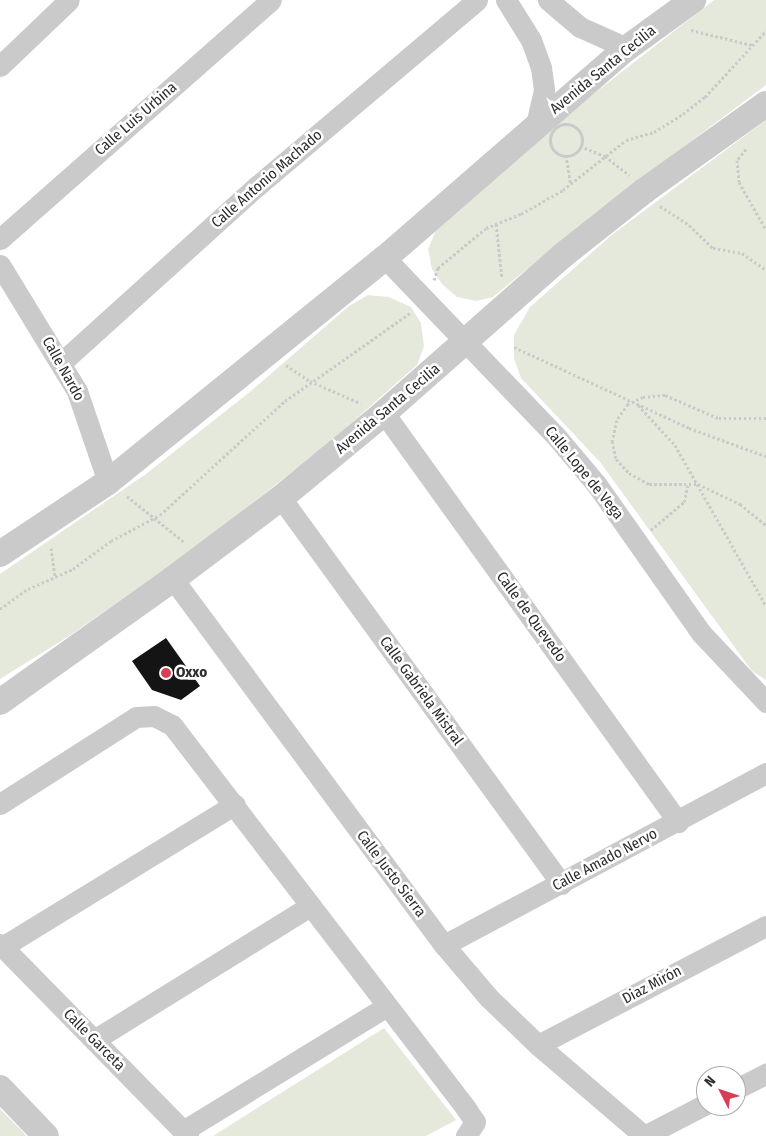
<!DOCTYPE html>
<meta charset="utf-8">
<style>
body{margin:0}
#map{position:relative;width:766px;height:1136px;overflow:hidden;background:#fff;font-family:"Fira Sans Condensed",sans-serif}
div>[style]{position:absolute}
.green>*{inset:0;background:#e4e9dc}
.building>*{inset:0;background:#141414}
.path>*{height:3px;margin-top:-1.5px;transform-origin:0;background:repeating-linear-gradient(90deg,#cacaca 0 2.5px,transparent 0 5px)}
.path>.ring{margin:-1.5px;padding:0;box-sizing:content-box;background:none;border:3px solid #cacaca;border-radius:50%}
.minor>*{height:21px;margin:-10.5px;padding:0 10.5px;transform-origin:10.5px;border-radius:10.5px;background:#cacaca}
.tertiary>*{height:26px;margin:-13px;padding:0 13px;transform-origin:13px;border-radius:13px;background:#cacaca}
.dots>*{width:14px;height:14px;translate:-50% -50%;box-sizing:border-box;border:2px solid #fff;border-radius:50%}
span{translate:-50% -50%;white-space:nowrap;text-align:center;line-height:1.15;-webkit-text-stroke:5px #fff;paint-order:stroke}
.street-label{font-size:15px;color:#2d2d2d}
.poi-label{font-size:15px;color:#2d2d2d;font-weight:700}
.left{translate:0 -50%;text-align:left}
.north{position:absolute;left:696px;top:1066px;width:50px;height:50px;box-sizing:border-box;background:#fff;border:1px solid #ababab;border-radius:50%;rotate:311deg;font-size:14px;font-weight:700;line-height:20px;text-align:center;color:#2d2d2d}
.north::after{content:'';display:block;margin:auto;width:18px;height:22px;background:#d73d55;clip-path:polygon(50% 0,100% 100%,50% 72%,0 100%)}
</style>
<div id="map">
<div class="green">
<i style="clip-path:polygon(714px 0,766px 0,766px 85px,594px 214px,493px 297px,476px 301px,457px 297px,442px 284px,432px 269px,428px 249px,437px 228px,528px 145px)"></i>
<i style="clip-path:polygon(766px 120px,766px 680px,752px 671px,600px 462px,521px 378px,514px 358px,514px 335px,530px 307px,613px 234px)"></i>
<i style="clip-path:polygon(368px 295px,389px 297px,411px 307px,421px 323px,424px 346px,417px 365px,325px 446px,190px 552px,69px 636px,0 679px,0 574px,146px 474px,251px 391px,349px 306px)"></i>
<i style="clip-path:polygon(384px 1028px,456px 1120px,426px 1136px,213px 1136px)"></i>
<i style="clip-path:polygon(0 1109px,23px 1132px,26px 1136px,0 1136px)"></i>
</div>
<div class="building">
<i style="clip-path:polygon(166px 638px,200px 686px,181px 700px,152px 690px,132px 661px)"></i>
</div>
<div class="path">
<i style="left:691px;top:30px;width:63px;rotate:13.8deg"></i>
<i class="ring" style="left:550px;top:124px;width:29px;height:29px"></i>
<i style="left:580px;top:146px;width:27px;rotate:22deg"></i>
<i style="left:605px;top:156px;width:31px;rotate:38deg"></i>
<i style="left:746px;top:149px;width:14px;rotate:129deg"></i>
<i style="left:737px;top:160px;width:22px;rotate:85deg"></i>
<i style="left:739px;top:182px;width:55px;rotate:60.6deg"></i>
<i style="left:566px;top:155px;width:30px;rotate:81deg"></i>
<i style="left:660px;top:206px;width:35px;rotate:33deg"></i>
<i style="left:689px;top:225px;width:33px;rotate:44deg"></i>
<i style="left:713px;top:248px;width:29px;rotate:10deg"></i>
<i style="left:742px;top:253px;width:29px;rotate:35deg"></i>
<i style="left:496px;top:224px;width:54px;rotate:83.7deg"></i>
<i style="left:434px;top:280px;width:13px;rotate:-72deg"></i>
<i style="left:438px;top:268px;width:62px;rotate:-39.8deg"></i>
<i style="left:486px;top:228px;width:38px;rotate:-22deg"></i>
<i style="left:521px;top:214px;width:48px;rotate:-29.7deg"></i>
<i style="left:563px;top:190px;width:80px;rotate:-38.4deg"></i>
<i style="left:626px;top:140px;width:29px;rotate:-16deg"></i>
<i style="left:654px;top:132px;width:34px;rotate:-32deg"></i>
<i style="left:683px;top:114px;width:28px;rotate:-38deg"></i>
<i style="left:705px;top:97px;width:90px;rotate:-47.3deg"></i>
<i style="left:514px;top:347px;width:193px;rotate:24.8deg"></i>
<i style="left:689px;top:428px;width:82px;rotate:20deg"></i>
<i style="left:286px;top:365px;width:29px;rotate:34deg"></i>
<i style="left:310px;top:381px;width:55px;rotate:23.7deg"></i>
<i style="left:638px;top:405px;width:54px;rotate:47.2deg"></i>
<i style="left:675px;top:445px;width:185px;rotate:60.5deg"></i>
<i style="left:766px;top:418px;width:48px;rotate:180deg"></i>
<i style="left:718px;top:418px;width:58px;rotate:-156.5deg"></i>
<i style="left:665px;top:395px;width:22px;rotate:175deg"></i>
<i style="left:643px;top:397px;width:17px;rotate:155deg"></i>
<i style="left:628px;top:404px;width:19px;rotate:125deg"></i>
<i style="left:617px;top:420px;width:22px;rotate:103deg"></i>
<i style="left:612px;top:441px;width:18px;rotate:77deg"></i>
<i style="left:616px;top:459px;width:19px;rotate:47deg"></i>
<i style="left:629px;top:473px;width:23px;rotate:29deg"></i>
<i style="left:649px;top:484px;width:49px"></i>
<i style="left:698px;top:484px;width:47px;rotate:25.5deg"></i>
<i style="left:740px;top:504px;width:33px;rotate:39deg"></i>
<i style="left:127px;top:496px;width:73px;rotate:38.9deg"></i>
<i style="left:651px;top:530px;width:43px;rotate:-40.3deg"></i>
<i style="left:684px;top:502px;width:17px;rotate:-77deg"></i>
<i style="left:51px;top:548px;width:29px;rotate:82deg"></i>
<i style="left:0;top:609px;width:34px;rotate:-36deg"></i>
<i style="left:28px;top:589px;width:49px;rotate:-24deg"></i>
<i style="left:73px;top:569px;width:47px;rotate:-36.4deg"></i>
<i style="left:111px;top:541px;width:55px;rotate:-28deg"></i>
<i style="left:160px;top:515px;width:169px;rotate:-42.4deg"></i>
<i style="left:285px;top:401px;width:153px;rotate:-35.1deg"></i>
</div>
<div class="minor">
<i style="left:506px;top:0;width:47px;rotate:58deg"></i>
<i style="left:531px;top:40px;width:30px;rotate:70deg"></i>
<i style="left:541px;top:68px;width:22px;rotate:82deg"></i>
<i style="left:544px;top:90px;width:36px;rotate:103deg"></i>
<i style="left:548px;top:0;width:42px;rotate:40.2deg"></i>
<i style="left:580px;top:27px;width:51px;rotate:24.1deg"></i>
<i style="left:0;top:66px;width:95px;rotate:-43.7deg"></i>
<i style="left:0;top:239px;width:361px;rotate:-41.4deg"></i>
<i style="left:385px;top:258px;width:245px;rotate:46.2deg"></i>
<i style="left:555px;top:435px;width:65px;rotate:50deg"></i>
<i style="left:597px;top:485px;width:181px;rotate:54.9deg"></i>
<i style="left:701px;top:633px;width:95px;rotate:46.7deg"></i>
<i style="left:0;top:265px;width:148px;rotate:58.6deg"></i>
<i style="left:77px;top:391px;width:96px;rotate:71.2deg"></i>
<i style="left:62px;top:362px;width:263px;rotate:-42.1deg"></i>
<i style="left:257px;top:186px;width:288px;rotate:-40.2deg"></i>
<i style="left:384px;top:413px;width:504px;rotate:54.29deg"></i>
<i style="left:281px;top:498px;width:477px;rotate:54deg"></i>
<i style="left:173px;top:579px;width:455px;rotate:53.5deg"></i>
<i style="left:444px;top:945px;width:70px;rotate:49.7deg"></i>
<i style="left:489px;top:998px;width:68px;rotate:43.8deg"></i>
<i style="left:538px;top:1045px;width:140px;rotate:40.6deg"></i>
<i style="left:0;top:804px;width:161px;rotate:-32.6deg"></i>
<i style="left:136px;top:717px;width:18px;rotate:-3deg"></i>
<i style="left:154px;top:716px;width:20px;rotate:27deg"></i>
<i style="left:172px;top:725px;width:485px;rotate:52.5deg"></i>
<i style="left:467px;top:1110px;width:14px;rotate:56deg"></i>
<i style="left:475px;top:1122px;width:17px;rotate:123deg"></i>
<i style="left:0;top:944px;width:269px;rotate:45.6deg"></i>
<i style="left:444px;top:945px;width:365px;rotate:-28.1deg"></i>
<i style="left:2px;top:947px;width:273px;rotate:-31.5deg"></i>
<i style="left:94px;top:1040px;width:254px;rotate:-31.8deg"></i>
<i style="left:538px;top:1045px;width:257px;rotate:-27.6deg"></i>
<i style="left:736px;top:1089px;width:34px;rotate:-27deg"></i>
<i style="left:183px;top:1131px;width:239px;rotate:-31.5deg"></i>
<i style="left:644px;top:1136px;width:70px;rotate:-27.3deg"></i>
</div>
<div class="tertiary">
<i style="left:0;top:554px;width:130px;rotate:-33.7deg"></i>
<i style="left:108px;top:482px;width:356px;rotate:-39deg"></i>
<i style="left:385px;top:258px;width:320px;rotate:-41deg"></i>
<i style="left:627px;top:48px;width:82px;rotate:-36deg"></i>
<i style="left:0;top:702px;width:212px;rotate:-35.4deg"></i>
<i style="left:173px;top:579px;width:135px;rotate:-36.9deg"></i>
<i style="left:281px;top:498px;width:134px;rotate:-39.5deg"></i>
<i style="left:384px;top:413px;width:237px;rotate:-41.4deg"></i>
<i style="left:562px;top:256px;width:105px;rotate:-38.4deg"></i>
<i style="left:644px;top:191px;width:150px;rotate:-35.5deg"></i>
<i style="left:0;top:1088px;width:66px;rotate:46.2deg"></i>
</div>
<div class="dots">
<i style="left:166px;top:673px;background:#d73d55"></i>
</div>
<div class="street-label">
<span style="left:603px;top:70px;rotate:-39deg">Avenida Santa Cecilia</span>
<span style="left:136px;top:119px;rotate:-41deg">Calle Luis Urbina</span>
<span style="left:267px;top:179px;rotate:-41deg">Calle Antonio Machado</span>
<span style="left:63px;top:369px;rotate:61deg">Calle Nardo</span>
<span style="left:388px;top:409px;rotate:-40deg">Avenida Santa Cecilia</span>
<span style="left:584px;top:473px;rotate:51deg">Calle Lope de Vega</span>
<span style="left:531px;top:617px;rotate:54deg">Calle de Quevedo</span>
<span style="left:421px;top:691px;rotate:54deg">Calle Gabriela Mistral</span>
<span style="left:605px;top:860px;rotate:-28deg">Calle Amado Nervo</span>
<span style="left:391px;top:874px;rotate:53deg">Calle Justo Sierra</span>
<span style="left:652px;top:985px;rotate:-28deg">Diaz Mirón</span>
<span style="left:94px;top:1040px;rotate:45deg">Calle Garceta</span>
</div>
<div class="poi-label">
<span class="left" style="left:176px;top:673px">Oxxo</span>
</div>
<div class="north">N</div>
</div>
